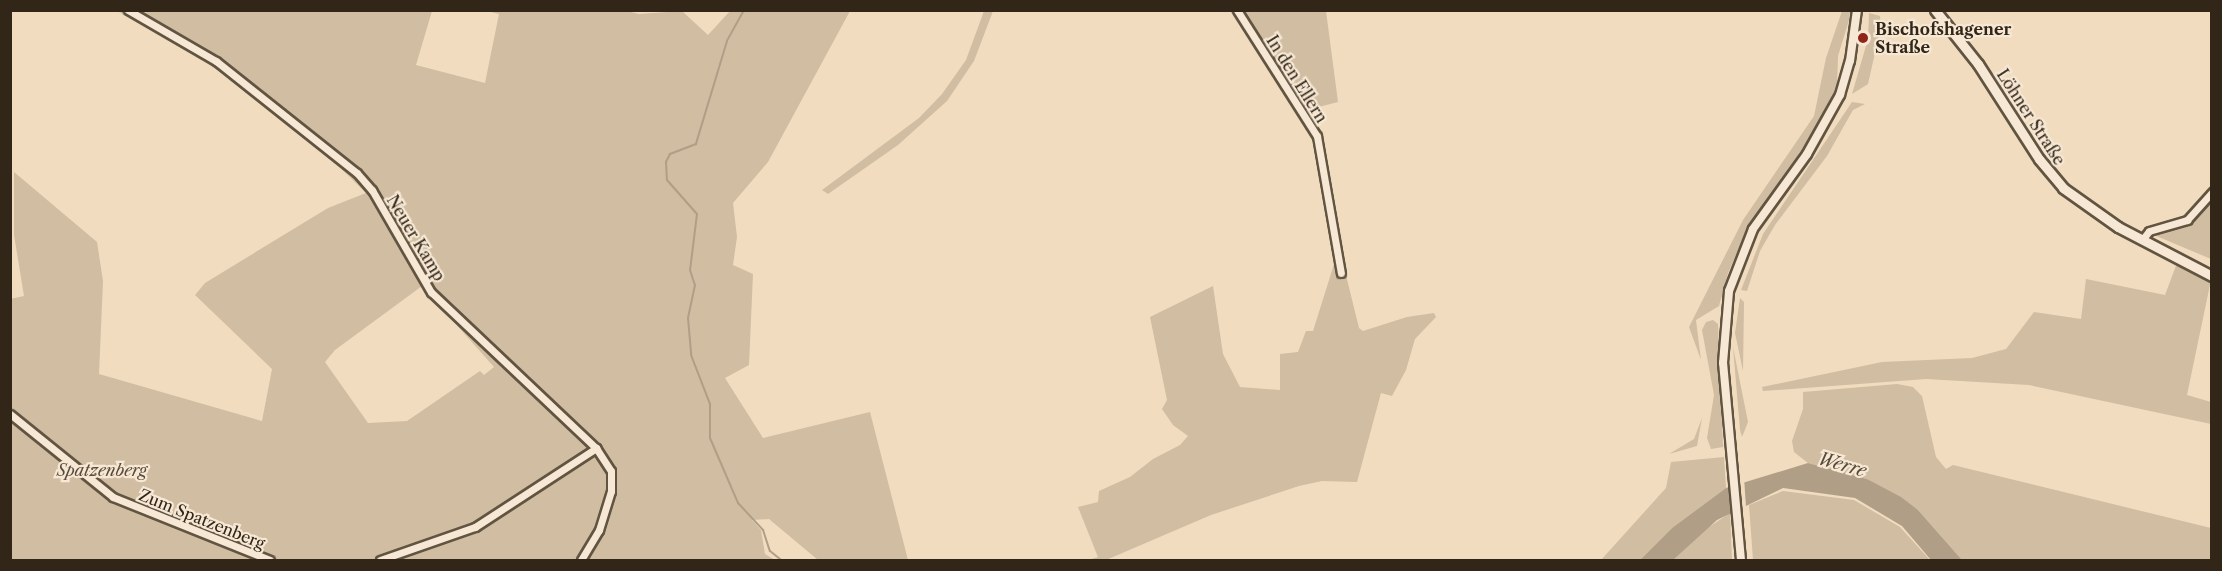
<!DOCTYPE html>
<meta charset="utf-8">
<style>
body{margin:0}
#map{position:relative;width:2222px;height:571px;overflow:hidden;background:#f1dcbf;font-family:"Libre Caslon Text",serif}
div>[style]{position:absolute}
.green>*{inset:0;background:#d0bda2}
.water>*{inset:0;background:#b09e86}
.pier>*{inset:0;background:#f1dcbf}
.stream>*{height:2px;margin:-1px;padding:0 1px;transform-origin:1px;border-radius:1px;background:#b09e86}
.roads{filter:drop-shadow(2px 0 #615441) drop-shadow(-2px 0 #615441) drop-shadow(0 2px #615441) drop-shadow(0 -2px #615441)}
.minor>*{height:7px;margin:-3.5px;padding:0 3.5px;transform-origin:3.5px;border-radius:3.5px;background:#f6e8d5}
.tertiary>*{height:8px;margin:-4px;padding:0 4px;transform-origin:4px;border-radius:4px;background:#f6e8d5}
.secondary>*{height:9px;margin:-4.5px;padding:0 4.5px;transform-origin:4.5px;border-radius:4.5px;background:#f6e8d5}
.dots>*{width:16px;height:16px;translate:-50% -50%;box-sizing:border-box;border:3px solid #f6e8d5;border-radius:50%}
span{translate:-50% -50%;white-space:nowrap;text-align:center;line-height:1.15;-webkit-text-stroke:4.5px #f6e8d5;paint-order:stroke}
.poi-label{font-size:16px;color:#312617;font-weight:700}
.left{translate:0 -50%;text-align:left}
.street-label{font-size:16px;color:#312617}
.park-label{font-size:16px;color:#594c3a;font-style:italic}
.water-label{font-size:18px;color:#574a38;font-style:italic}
.frame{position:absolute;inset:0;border:12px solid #312617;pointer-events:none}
</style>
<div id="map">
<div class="green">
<i style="clip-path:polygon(evenodd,623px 10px,639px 14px,682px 11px,708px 35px,730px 11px,850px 11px,768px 162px,733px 203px,737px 237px,733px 265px,753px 274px,749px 365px,725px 378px,763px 438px,870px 412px,908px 560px,818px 560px,769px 519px,752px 520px,761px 530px,765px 554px,775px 560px,11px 560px,10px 299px,24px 296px,14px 235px,14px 172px,97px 242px,103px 281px,99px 374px,262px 421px,272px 369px,195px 295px,205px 283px,328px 208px,366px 193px,315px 143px,243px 87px,169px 38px,117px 11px,432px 11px,416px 65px,485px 83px,499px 14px,487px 11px,623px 10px,422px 286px,494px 367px,484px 375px,480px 371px,407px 421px,368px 423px,325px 362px,335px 350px,422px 286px)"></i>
<i style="clip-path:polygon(984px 11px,993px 11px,974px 61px,947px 101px,898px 145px,828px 194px,822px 190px,919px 118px,942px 94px,966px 60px)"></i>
<i style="clip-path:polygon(1233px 11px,1326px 11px,1338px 102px,1307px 110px,1325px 155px,1341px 255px,1359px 328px,1363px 331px,1407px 317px,1434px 313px,1436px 317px,1415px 339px,1406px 370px,1392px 396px,1381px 393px,1357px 482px,1322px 481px,1299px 486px,1211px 515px,1106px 560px,1088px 560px,1098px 557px,1078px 507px,1098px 502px,1099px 491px,1130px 477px,1153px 459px,1180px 445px,1188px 436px,1173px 425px,1162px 409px,1167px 400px,1150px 317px,1213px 286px,1223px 354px,1240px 387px,1280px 390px,1280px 354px,1298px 352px,1306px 331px,1313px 331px,1335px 261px,1316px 141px,1301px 111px)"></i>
<i style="clip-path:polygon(1842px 11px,1850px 11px,1849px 20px,1838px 56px,1837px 86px,1816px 129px,1748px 227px,1728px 273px,1719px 306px,1696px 320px,1701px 360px,1689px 327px,1743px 220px,1814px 116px,1826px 58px)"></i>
<i style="clip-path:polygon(1869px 13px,1880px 16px,1881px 26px,1868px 84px,1852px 94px,1868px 39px)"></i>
<i style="clip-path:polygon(1852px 102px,1865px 104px,1853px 110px,1827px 156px,1775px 225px,1760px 251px,1747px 291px,1741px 290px,1763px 234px)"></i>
<i style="clip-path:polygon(2211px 189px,2211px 259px,2154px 235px,2184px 224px)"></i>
<i style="clip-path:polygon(2177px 263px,2211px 280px,2187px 395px,2211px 402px,2211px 424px,2029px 385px,1926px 379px,1763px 391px,1762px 387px,1882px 362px,1972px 358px,2006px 349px,2034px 312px,2081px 319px,2086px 279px,2165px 295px)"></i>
<i style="clip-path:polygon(1740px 298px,1744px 302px,1743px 371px,1735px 333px)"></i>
<i style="clip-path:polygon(1713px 320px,1718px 324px,1723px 447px,1711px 449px,1707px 438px,1714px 395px,1702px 330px,1706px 322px)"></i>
<i style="clip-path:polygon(1733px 347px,1748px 422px,1742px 437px,1740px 430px)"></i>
<i style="clip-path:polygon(1897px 384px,1913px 387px,1922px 396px,1936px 457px,1946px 469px,1953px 465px,2211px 528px,2211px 560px,1962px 560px,1918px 510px,1867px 479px,1808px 463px,1794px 452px,1792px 441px,1803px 409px,1803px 392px)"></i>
<i style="clip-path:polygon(1702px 418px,1697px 446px,1669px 454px,1694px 439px)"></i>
<i style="clip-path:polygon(1724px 457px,1726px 488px,1672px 528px,1640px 560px,1601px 560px,1666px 488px,1671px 462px)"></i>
<i style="clip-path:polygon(1783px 491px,1854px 500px,1900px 527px,1930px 560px,1753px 560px,1749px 505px)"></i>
<i style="clip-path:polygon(1730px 513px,1732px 560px,1673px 560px,1697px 535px)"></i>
</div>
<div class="water">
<i style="clip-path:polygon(1808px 463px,1867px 479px,1901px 497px,1918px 510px,1962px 560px,1931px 560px,1902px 526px,1855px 498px,1783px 488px,1717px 520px,1673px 560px,1640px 560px,1672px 528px,1726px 488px)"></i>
</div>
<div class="pier">
<i style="clip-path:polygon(1744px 477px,1746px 507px,1731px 516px,1728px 484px)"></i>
</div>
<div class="stream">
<i style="left:744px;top:10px;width:35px;rotate:119deg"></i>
<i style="left:727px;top:41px;width:108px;rotate:106.8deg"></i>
<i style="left:696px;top:144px;width:28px;rotate:159deg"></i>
<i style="left:670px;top:154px;width:9px;rotate:117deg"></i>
<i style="left:666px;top:162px;width:18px;rotate:87deg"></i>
<i style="left:667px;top:180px;width:45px;rotate:48.6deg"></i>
<i style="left:697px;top:214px;width:56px;rotate:97.1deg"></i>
<i style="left:690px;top:270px;width:16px;rotate:72deg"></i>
<i style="left:695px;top:285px;width:34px;rotate:102deg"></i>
<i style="left:688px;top:318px;width:37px;rotate:85deg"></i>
<i style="left:691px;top:355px;width:53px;rotate:68.8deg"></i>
<i style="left:710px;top:404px;width:34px;rotate:90deg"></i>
<i style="left:710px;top:438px;width:71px;rotate:66.7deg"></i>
<i style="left:738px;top:503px;width:37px;rotate:47deg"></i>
<i style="left:763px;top:530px;width:22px;rotate:72deg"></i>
<i style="left:770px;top:551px;width:14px;rotate:39deg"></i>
</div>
<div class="roads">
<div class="minor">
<i style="left:128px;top:10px;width:102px;rotate:30.1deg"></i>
<i style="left:216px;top:61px;width:180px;rotate:38.5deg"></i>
<i style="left:357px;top:173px;width:23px;rotate:49deg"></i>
<i style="left:372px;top:190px;width:118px;rotate:60deg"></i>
<i style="left:431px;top:292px;width:227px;rotate:43.4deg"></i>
<i style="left:596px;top:448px;width:27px;rotate:57deg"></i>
<i style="left:611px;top:471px;width:20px;rotate:90deg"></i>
<i style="left:611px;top:491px;width:41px;rotate:107.1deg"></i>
<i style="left:599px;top:530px;width:35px;rotate:121deg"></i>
<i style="left:1237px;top:10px;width:149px;rotate:57.6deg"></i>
<i style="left:1317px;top:136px;width:139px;rotate:80.1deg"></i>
<i style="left:2142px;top:240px;width:11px;rotate:-52deg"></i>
<i style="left:2149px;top:231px;width:40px;rotate:-16deg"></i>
<i style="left:2187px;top:220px;width:38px;rotate:-48deg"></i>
<i style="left:10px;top:414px;width:132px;rotate:38.9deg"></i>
<i style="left:113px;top:497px;width:169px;rotate:21.9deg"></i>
<i style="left:380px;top:560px;width:101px;rotate:-19.2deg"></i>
<i style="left:475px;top:527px;width:145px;rotate:-33.1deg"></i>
</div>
<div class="tertiary">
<i style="left:1741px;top:560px;width:198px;rotate:-95.2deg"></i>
<i style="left:1723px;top:363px;width:72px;rotate:-85.2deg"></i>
<i style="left:1729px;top:291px;width:66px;rotate:-68.8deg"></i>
<i style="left:1753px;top:229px;width:92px;rotate:-54.2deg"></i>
<i style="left:1807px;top:154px;width:68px;rotate:-60.8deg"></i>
<i style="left:1840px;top:95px;width:35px;rotate:-74deg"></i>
<i style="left:1850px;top:61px;width:51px;rotate:-82.2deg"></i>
</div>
<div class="secondary">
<i style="left:1935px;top:10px;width:69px;rotate:51.5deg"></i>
<i style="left:1978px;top:64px;width:113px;rotate:57.3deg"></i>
<i style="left:2039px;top:159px;width:38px;rotate:50deg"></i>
<i style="left:2063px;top:188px;width:67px;rotate:35.3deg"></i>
<i style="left:2118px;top:227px;width:106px;rotate:27.5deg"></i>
</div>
</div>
<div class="dots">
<i style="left:1863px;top:38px;background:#8f2418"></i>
</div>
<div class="poi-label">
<span class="left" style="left:1875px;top:38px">Bischofshagener<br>Straße</span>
</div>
<div class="street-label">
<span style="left:1297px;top:79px;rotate:58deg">In den Ellern</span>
<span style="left:2031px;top:117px;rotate:57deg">Löhner Straße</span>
<span style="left:416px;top:238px;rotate:59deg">Neuer Kamp</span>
<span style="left:202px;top:519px;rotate:22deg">Zum Spatzenberg</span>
</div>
<div class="park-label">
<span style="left:102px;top:470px">Spatzenberg</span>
</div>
<div class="water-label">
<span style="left:1842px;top:465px;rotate:16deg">Werre</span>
</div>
<div class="frame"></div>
</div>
